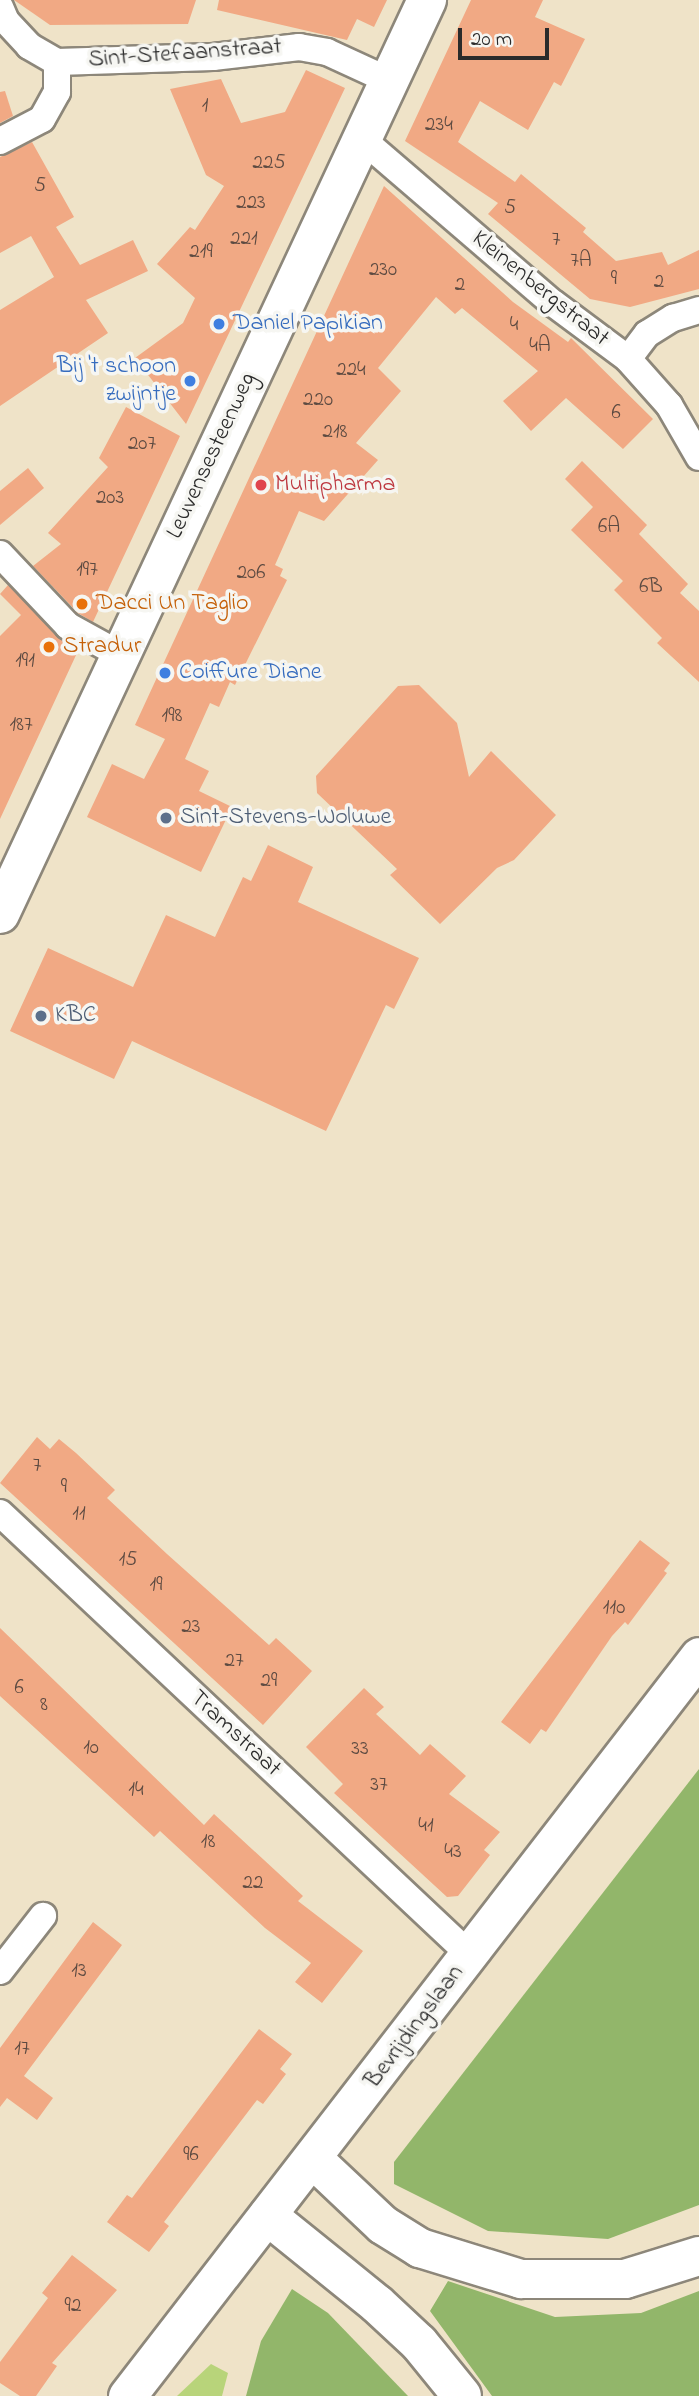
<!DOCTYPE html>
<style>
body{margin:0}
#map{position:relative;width:699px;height:2396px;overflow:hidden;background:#efe3c8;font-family:"Indie Flower",sans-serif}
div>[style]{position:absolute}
.green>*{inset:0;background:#b8d47a}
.forest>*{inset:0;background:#92b66a}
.building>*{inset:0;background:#f1a984}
.roads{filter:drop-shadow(2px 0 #8d877a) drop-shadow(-2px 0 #8d877a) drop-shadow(0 2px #8d877a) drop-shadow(0 -2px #8d877a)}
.street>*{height:26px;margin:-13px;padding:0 13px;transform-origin:13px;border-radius:13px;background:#fff}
.secondary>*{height:37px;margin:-18.5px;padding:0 18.5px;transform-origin:18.5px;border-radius:18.5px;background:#fff}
.primary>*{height:38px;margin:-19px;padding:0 19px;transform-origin:19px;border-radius:19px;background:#fff}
.highway>*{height:38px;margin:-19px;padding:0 19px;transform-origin:19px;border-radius:19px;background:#fff}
.dots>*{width:19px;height:19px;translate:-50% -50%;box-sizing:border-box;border:4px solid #f6f6f2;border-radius:50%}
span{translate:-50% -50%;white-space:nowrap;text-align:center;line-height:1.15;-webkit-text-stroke:7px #f6f6f2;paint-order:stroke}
.number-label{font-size:21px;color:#5c4a41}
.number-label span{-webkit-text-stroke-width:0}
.street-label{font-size:24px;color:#2b2b2b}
.shop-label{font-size:24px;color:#366cbe}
.left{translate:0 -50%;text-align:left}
.right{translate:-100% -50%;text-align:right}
.health-label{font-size:24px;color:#be3a42}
.food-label{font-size:24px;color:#c56008}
.service-label{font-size:24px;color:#4e5e75}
.scale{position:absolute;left:458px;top:28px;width:91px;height:32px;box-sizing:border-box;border:4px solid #2b2b2b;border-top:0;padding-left:9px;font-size:21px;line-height:24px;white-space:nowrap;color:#2b2b2b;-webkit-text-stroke:5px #f6f6f2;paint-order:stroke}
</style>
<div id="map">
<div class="green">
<i style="clip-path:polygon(211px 2364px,228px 2373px,222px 2396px,177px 2396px)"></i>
</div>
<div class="forest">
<i style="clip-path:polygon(699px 1769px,699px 2205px,608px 2239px,488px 2231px,394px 2184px,394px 2162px)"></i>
<i style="clip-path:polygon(448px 2281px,555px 2317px,641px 2313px,699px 2291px,699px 2396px,492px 2396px,430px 2311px)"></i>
<i style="clip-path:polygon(292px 2289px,328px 2313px,408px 2396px,246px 2396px,261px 2341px)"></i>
</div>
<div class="building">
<i style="clip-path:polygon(14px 0,196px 0,188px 24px,50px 25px)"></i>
<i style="clip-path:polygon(219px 0,387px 0,374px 27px,357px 19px,347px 40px,217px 10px)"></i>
<i style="clip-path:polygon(471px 0,543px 0,535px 17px,585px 39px,561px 86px,554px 82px,528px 130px,480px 101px,458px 142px,515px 182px,521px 174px,586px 228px,583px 232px,616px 261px,662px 252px,668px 265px,699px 250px,699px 289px,630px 307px,590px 299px,488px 214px,498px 203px,405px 141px)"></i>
<i style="clip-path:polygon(306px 70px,345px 88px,186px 424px,135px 358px,183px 323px,195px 298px,157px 264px,190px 227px,195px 230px,224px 186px,206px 175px,170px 89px,221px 79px,241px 123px,285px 112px)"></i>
<i style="clip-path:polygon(5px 91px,13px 116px,0 123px,0 92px)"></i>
<i style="clip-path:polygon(32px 142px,74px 217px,56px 227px,80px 265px,133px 240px,148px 271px,86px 300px,108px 333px,0 406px,0 310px,54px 277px,31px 236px,0 253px,0 157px)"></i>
<i style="clip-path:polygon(384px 186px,513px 302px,568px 342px,571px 338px,653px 419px,623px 449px,566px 398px,531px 431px,503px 401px,538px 371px,462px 308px,455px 314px,436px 297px,378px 368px,401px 391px,356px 443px,378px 460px,324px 521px,299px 511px,275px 565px,283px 569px,280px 576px,287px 580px,235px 685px,230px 682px,219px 707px,210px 703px,185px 759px,209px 771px,199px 791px,232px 807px,201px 872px,87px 817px,112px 764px,144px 779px,165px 739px,135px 725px)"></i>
<i style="clip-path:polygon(126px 407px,180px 436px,93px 622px,78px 613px,33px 566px,61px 544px,48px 533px,108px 467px,99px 458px)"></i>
<i style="clip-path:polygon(582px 461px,647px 525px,639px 534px,688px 584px,680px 593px,699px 611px,699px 682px,657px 643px,662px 638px,614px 590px,623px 581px,571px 530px,593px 507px,565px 479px)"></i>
<i style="clip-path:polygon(28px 468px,44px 488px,0 525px,0 491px)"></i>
<i style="clip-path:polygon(8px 585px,77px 653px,0 819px,0 636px,21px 615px,0 594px)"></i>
<i style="clip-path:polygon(419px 685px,457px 723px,469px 777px,491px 751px,556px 815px,514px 860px,497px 868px,440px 924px,390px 875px,397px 869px,317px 793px,316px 776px,398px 686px)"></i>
<i style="clip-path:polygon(268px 845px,313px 867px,298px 902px,419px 958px,394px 1009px,386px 1005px,326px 1131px,132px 1041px,114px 1079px,10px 1031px,48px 948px,133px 987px,166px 915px,215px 937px,243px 877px,251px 881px)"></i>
<i style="clip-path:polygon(37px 1437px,50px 1449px,59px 1439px,76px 1453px,115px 1490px,107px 1498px,167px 1554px,269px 1645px,276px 1638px,312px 1671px,263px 1725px,0 1483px)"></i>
<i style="clip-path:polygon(640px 1540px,670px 1563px,664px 1571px,667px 1573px,628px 1625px,625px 1622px,612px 1636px,546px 1732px,541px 1729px,530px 1744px,501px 1722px)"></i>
<i style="clip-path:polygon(0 1628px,204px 1825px,214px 1814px,303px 1896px,298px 1901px,363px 1951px,322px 2003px,295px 1982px,311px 1963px,265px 1928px,160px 1831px,154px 1837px,0 1696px)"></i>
<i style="clip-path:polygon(364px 1688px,384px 1707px,376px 1714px,420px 1755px,430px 1744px,466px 1776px,449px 1794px,500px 1832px,484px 1850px,490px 1855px,458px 1896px,447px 1897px,334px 1793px,343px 1784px,306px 1747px)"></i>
<i style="clip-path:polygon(93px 1922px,122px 1945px,24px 2076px,53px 2098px,37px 2120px,7px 2098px,0 2107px,0 2048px)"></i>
<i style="clip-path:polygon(259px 2029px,292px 2054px,280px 2069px,286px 2074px,263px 2104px,257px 2100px,164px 2222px,169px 2226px,149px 2252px,107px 2222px,127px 2195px,132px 2198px)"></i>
<i style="clip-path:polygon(72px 2255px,117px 2290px,52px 2363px,57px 2366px,36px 2396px,20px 2396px,0 2383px,0 2362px,48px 2298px,42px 2293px)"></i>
</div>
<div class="roads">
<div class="street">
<i style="left:0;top:7px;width:15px;rotate:67deg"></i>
<i style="left:6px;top:21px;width:34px;rotate:47deg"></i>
<i style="left:29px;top:46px;width:32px;rotate:30deg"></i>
<i style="left:57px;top:62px;width:156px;rotate:-1.8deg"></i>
<i style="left:213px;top:57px;width:87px;rotate:-6.6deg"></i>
<i style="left:299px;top:47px;width:28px;rotate:10deg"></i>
<i style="left:327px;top:52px;width:67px;rotate:24.7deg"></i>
<i style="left:362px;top:139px;width:252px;rotate:40.7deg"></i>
<i style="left:553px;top:303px;width:94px;rotate:36.7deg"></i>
<i style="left:628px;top:359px;width:62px;rotate:48.3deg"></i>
<i style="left:669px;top:405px;width:60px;rotate:60deg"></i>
<i style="left:0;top:141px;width:47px;rotate:-27.6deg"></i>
<i style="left:42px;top:119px;width:31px;rotate:-61deg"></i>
<i style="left:57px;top:92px;width:30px;rotate:-90deg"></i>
<i style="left:628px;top:359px;width:31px;rotate:-53deg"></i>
<i style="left:647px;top:334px;width:31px;rotate:-32deg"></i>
<i style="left:673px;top:318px;width:27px;rotate:-17deg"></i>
<i style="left:0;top:554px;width:99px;rotate:46.6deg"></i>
<i style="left:68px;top:626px;width:58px;rotate:28.8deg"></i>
<i style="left:0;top:1513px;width:645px;rotate:43.24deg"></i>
<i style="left:0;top:1971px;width:70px;rotate:-52deg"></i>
</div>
<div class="secondary">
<i style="left:127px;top:2396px;width:935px;rotate:-52.3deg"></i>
</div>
<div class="primary">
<i style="left:0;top:914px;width:1009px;rotate:-64.96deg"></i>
</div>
<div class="highway">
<i style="left:313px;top:2159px;width:96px;rotate:43.3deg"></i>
<i style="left:383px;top:2225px;width:44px;rotate:31.9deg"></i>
<i style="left:420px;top:2248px;width:106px;rotate:17.1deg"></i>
<i style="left:521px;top:2279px;width:104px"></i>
<i style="left:625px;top:2279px;width:77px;rotate:-17.3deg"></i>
<i style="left:268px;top:2216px;width:140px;rotate:38.9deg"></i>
<i style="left:377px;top:2304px;width:57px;rotate:42.9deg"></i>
<i style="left:419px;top:2343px;width:68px;rotate:50.9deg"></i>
</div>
</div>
<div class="dots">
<i style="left:219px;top:324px;background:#3f7fe0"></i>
<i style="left:190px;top:381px;background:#3f7fe0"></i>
<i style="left:261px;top:485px;background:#e0444e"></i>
<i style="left:82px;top:604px;background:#e8710a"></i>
<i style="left:49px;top:647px;background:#e8710a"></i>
<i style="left:165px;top:673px;background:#3f7fe0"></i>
<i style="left:166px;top:818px;background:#5c6f8a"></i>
<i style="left:41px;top:1016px;background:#5c6f8a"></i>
</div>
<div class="number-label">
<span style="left:205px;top:106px">1</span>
<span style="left:439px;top:125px">234</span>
<span style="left:269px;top:163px">225</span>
<span style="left:40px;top:186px">5</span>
<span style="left:251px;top:203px">223</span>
<span style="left:510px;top:208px">5</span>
<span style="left:244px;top:239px">221</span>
<span style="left:556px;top:240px">7</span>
<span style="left:201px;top:252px">219</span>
<span style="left:581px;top:261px">7A</span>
<span style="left:383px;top:270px">230</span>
<span style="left:614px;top:279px">9</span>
<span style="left:659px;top:282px">2</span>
<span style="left:460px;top:285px">2</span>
<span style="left:514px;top:325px">4</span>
<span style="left:540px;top:346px">4A</span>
<span style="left:351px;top:370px">224</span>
<span style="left:318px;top:400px">220</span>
<span style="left:616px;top:413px">6</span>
<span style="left:335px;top:432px">218</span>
<span style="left:142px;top:444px">207</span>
<span style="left:110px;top:498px">203</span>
<span style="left:609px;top:527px">6A</span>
<span style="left:87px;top:570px">197</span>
<span style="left:251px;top:573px">206</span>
<span style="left:651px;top:587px">6B</span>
<span style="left:25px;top:661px">191</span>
<span style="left:172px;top:716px">198</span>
<span style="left:21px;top:725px">187</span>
<span style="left:37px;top:1466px">7</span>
<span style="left:64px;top:1487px">9</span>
<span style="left:79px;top:1514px">11</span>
<span style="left:128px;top:1560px">15</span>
<span style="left:156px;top:1585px">19</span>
<span style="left:614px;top:1608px">110</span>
<span style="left:191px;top:1627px">23</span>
<span style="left:234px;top:1661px">27</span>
<span style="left:269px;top:1681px">29</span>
<span style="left:19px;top:1688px">6</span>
<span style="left:44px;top:1705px">8</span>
<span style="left:91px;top:1748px">10</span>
<span style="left:360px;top:1749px">33</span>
<span style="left:379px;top:1785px">37</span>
<span style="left:136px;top:1790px">14</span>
<span style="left:426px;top:1826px">41</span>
<span style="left:208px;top:1842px">18</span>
<span style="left:453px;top:1852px">43</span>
<span style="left:253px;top:1883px">22</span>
<span style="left:79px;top:1971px">13</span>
<span style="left:22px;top:2049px">17</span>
<span style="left:191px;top:2155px">96</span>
<span style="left:73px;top:2306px">92</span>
</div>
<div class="street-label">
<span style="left:185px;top:54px;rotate:-4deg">Sint-Stefaanstraat</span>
<span style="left:540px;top:289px;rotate:39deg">Kleinenbergstraat</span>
<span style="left:212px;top:456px;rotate:-65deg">Leuvensesteenweg</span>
<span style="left:235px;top:1734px;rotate:43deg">Tramstraat</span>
<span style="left:415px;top:2027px;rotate:-53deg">Bevrijdingslaan</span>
</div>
<div class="shop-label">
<span class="left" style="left:233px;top:324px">Daniel Papikian</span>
<span class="right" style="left:176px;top:381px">Bij 't schoon<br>zwijntje</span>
<span class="left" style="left:179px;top:673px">Coiffure Diane</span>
</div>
<div class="health-label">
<span class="left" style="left:275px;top:485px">Multipharma</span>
</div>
<div class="food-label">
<span class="left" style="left:96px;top:604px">Dacci Un Taglio</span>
<span class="left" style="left:63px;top:647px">Stradur</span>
</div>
<div class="service-label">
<span class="left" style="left:180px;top:818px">Sint-Stevens-Woluwe</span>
<span class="left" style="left:55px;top:1016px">KBC</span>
</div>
<div class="scale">20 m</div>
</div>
